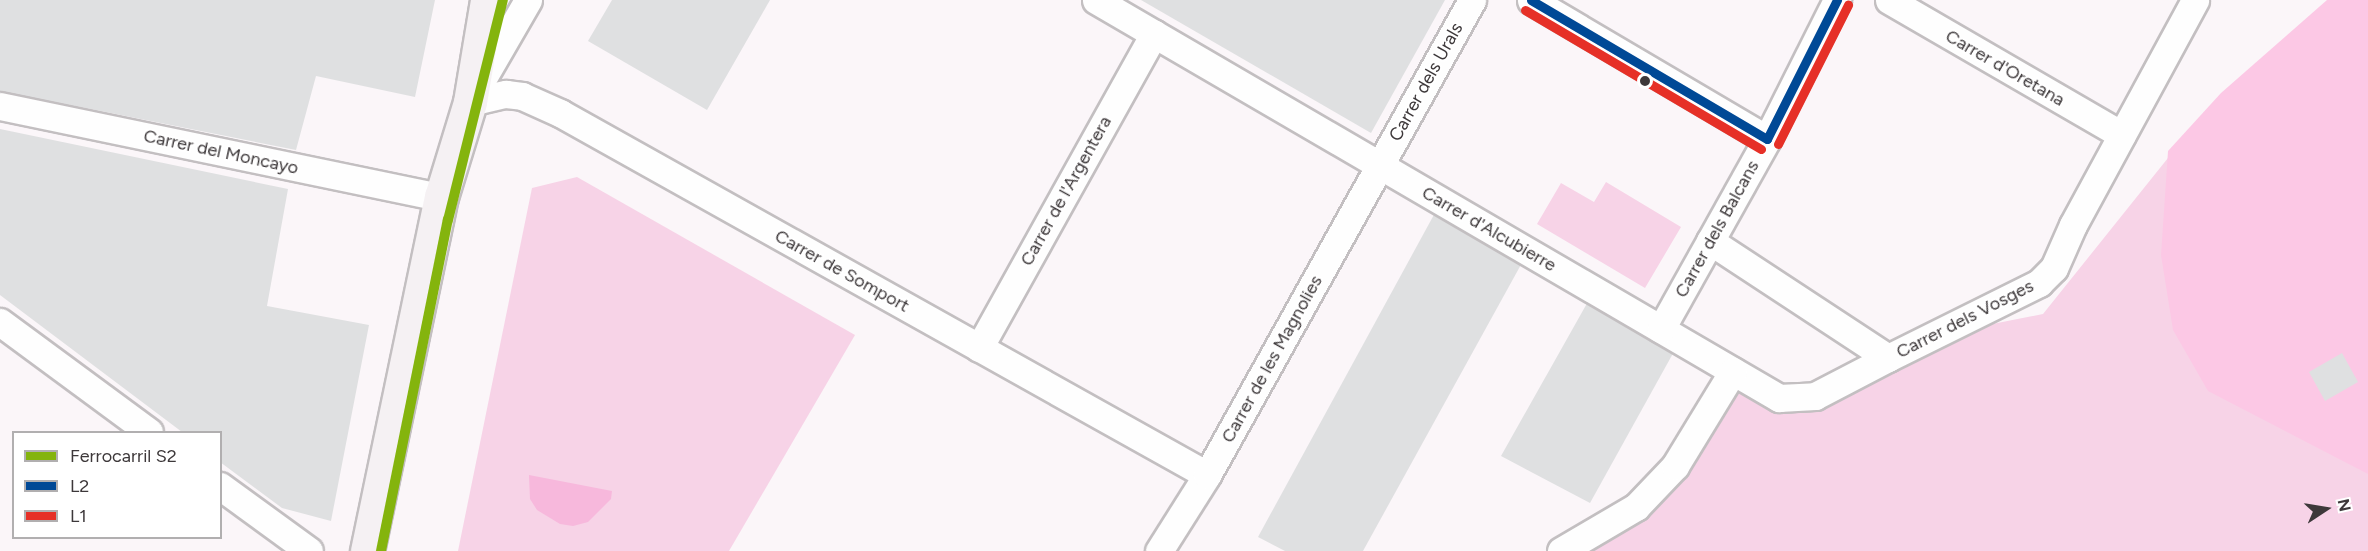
<!DOCTYPE html>
<style>
body{margin:0}
#map{position:relative;width:2368px;height:551px;overflow:hidden;background:#fbf6f9;font-family:Figtree,sans-serif}
div>[style]{position:absolute}
.green>*{inset:0;background:#f7d3e7}
.forest>*{inset:0;background:#fcc8e5}
.water>*{inset:0;background:#f7b8dc}
.building>*{inset:0;background:#dfe0e1}
.roads{filter:drop-shadow(2px 0 #c3bfc1) drop-shadow(-2px 0 #c3bfc1) drop-shadow(0 2px #c3bfc1) drop-shadow(0 -2px #c3bfc1)}
.street>*{height:27px;margin:-13.5px;padding:0 13.5px;transform-origin:13.5px;border-radius:13.5px;background:#fefefe}
.secondary>*{height:33px;margin:-16.5px;padding:0 16.5px;transform-origin:16.5px;border-radius:16.5px;background:#f5f1f3}
.bus-1>*{height:9px;margin:-4.5px;padding:0 4.5px;transform-origin:4.5px;border-radius:4.5px;background:#004996}
.bus-2>*{height:9px;margin:-4.5px;padding:0 4.5px;transform-origin:4.5px;border-radius:4.5px;background:#e63027}
.rail-1>*{height:10px;margin:-5px;padding:0 5px;transform-origin:5px;border-radius:5px;background:#84b40d}
.dots>*{width:16px;height:16px;translate:-50% -50%;box-sizing:border-box;border:3px solid #fff;border-radius:50%}
span{translate:-50% -50%;white-space:nowrap;text-align:center;line-height:1.15;-webkit-text-stroke:4.5px #fff;paint-order:stroke}
.street-label{font-size:18px;color:#3d383a}
.legend{position:absolute;left:12px;top:431px;width:210px;height:108px;box-sizing:border-box;background:#fff;border:2px solid #b1afb0;margin:0;padding:8px 10px;list-style:none;font-size:18px;color:#3d383a}
.legend li{display:flex;align-items:center;gap:12px;height:30px}
.legend b{width:30px;border:2px solid #b1afb0}
.north{position:absolute;left:2296px;top:479px;width:60px;height:60px;-webkit-text-stroke:4px #fff;paint-order:stroke;rotate:78deg;font-size:16px;font-weight:700;line-height:24px;text-align:center;color:#3d383a}
.north::after{content:'';display:block;margin:auto;width:21px;height:27px;background:#3d383a;clip-path:polygon(50% 0,100% 100%,50% 72%,0 100%)}
</style>
<div id="map">
<div class="green">
<i style="clip-path:polygon(2196px 123px,2368px 444px,2368px 551px,1581px 551px,1738px 386px,1776px 406px,1967px 329px,2043px 314px)"></i>
<i style="clip-path:polygon(577px 177px,855px 335px,729px 551px,458px 551px,532px 188px)"></i>
<i style="clip-path:polygon(1606px 182px,1681px 227px,1645px 288px,1537px 224px,1561px 183px,1594px 202px)"></i>
</div>
<div class="forest">
<i style="clip-path:polygon(2327px 0,2368px 0,2368px 474px,2208px 391px,2173px 330px,2161px 255px,2168px 151px,2221px 93px)"></i>
</div>
<div class="water">
<i style="clip-path:polygon(529px 475px,612px 491px,611px 499px,588px 522px,573px 526px,560px 524px,537px 510px,530px 499px)"></i>
</div>
<div class="building">
<i style="clip-path:polygon(0 0,435px 0,415px 97px,316px 76px,296px 150px,0 91px)"></i>
<i style="clip-path:polygon(612px 0,770px 0,707px 110px,588px 41px)"></i>
<i style="clip-path:polygon(1141px 0,1445px 0,1371px 133px)"></i>
<i style="clip-path:polygon(0 129px,288px 189px,267px 306px,369px 325px,331px 521px,282px 508px,220px 462px,220px 432px,182px 432px,0 295px)"></i>
<i style="clip-path:polygon(1436px 211px,1523px 261px,1363px 551px,1285px 551px,1258px 537px)"></i>
<i style="clip-path:polygon(1590px 298px,1676px 348px,1590px 503px,1501px 456px)"></i>
<i style="clip-path:polygon(2342px 353px,2358px 382px,2325px 401px,2309px 372px)"></i>
</div>
<div class="roads">
<div class="street">
<i style="left:1096px;top:0;width:791px;rotate:30.23deg"></i>
<i style="left:1779px;top:398px;width:36px;rotate:-3deg"></i>
<i style="left:1815px;top:396px;width:82px;rotate:-27.5deg"></i>
<i style="left:1531px;top:0;width:274px;rotate:30.5deg"></i>
<i style="left:1889px;top:0;width:269px;rotate:30.1deg"></i>
<i style="left:476px;top:90px;width:104px;rotate:-60deg"></i>
<i style="left:470px;top:102px;width:37px;rotate:-13deg"></i>
<i style="left:506px;top:94px;width:16px;rotate:7deg"></i>
<i style="left:522px;top:96px;width:42px;rotate:24.1deg"></i>
<i style="left:560px;top:113px;width:741px;rotate:29.23deg"></i>
<i style="left:0;top:106px;width:450px;rotate:11.7deg"></i>
<i style="left:1710px;top:241px;width:213px;rotate:33.3deg"></i>
<i style="left:1888px;top:358px;width:169px;rotate:-26.4deg"></i>
<i style="left:2039px;top:283px;width:21px;rotate:-45deg"></i>
<i style="left:2054px;top:268px;width:47px;rotate:-66.2deg"></i>
<i style="left:2073px;top:225px;width:256px;rotate:-61.5deg"></i>
<i style="left:0;top:322px;width:185px;rotate:36.4deg"></i>
<i style="left:1661px;top:329px;width:218px;rotate:-60.8deg"></i>
<i style="left:1767px;top:139px;width:156px;rotate:-63.3deg"></i>
<i style="left:979px;top:348px;width:360px;rotate:-60.9deg"></i>
<i style="left:220px;top:486px;width:110px;rotate:36.1deg"></i>
<i style="left:1159px;top:551px;width:90px;rotate:-57.7deg"></i>
<i style="left:1207px;top:475px;width:544px;rotate:-60.84deg"></i>
<i style="left:1561px;top:551px;width:87px;rotate:-30.4deg"></i>
<i style="left:1636px;top:507px;width:57px;rotate:-46.4deg"></i>
<i style="left:1675px;top:466px;width:111px;rotate:-58.6deg"></i>
</div>
<div class="secondary">
<i style="left:367px;top:551px;width:362px;rotate:-78.2deg"></i>
<i style="left:441px;top:197px;width:99px;rotate:-73deg"></i>
<i style="left:470px;top:102px;width:103px;rotate:-80.5deg"></i>
</div>
</div>
<div class="bus-1">
<i style="left:1531px;top:0;width:274px;rotate:30.5deg"></i>
<i style="left:1767px;top:139px;width:156px;rotate:-63.3deg"></i>
</div>
<div class="bus-2">
<i style="left:1525px;top:10px;width:274px;rotate:30.5deg"></i>
<i style="left:1778px;top:144px;width:156px;rotate:-63.3deg"></i>
</div>
<div class="rail-1">
<i style="left:381px;top:551px;width:338px;rotate:-78.6deg"></i>
<i style="left:448px;top:220px;width:227px;rotate:-76deg"></i>
</div>
<div class="dots">
<i style="left:1645px;top:81px;background:#3d383a"></i>
</div>
<div class="street-label">
<span style="left:2005px;top:68px;rotate:30deg">Carrer d'Oretana</span>
<span style="left:1426px;top:82px;rotate:-61deg">Carrer dels Urals</span>
<span style="left:221px;top:152px;rotate:12deg">Carrer del Moncayo</span>
<span style="left:1066px;top:191px;rotate:-61deg">Carrer de l'Argentera</span>
<span style="left:1489px;top:229px;rotate:30deg">Carrer d'Alcubierre</span>
<span style="left:1717px;top:229px;rotate:-61deg">Carrer dels Balcans</span>
<span style="left:842px;top:271px;rotate:29deg">Carrer de Somport</span>
<span style="left:1965px;top:319px;rotate:-27deg">Carrer dels Vosges</span>
<span style="left:1272px;top:359px;rotate:-61deg">Carrer de les Magnolies</span>
</div>
<ul class="legend">
<li><b style="height:8px;background:#84b40d"></b>Ferrocarril S2</li>
<li><b style="height:8px;background:#004996"></b>L2</li>
<li><b style="height:8px;background:#e63027"></b>L1</li>
</ul>
<div class="north">N</div>
</div>
